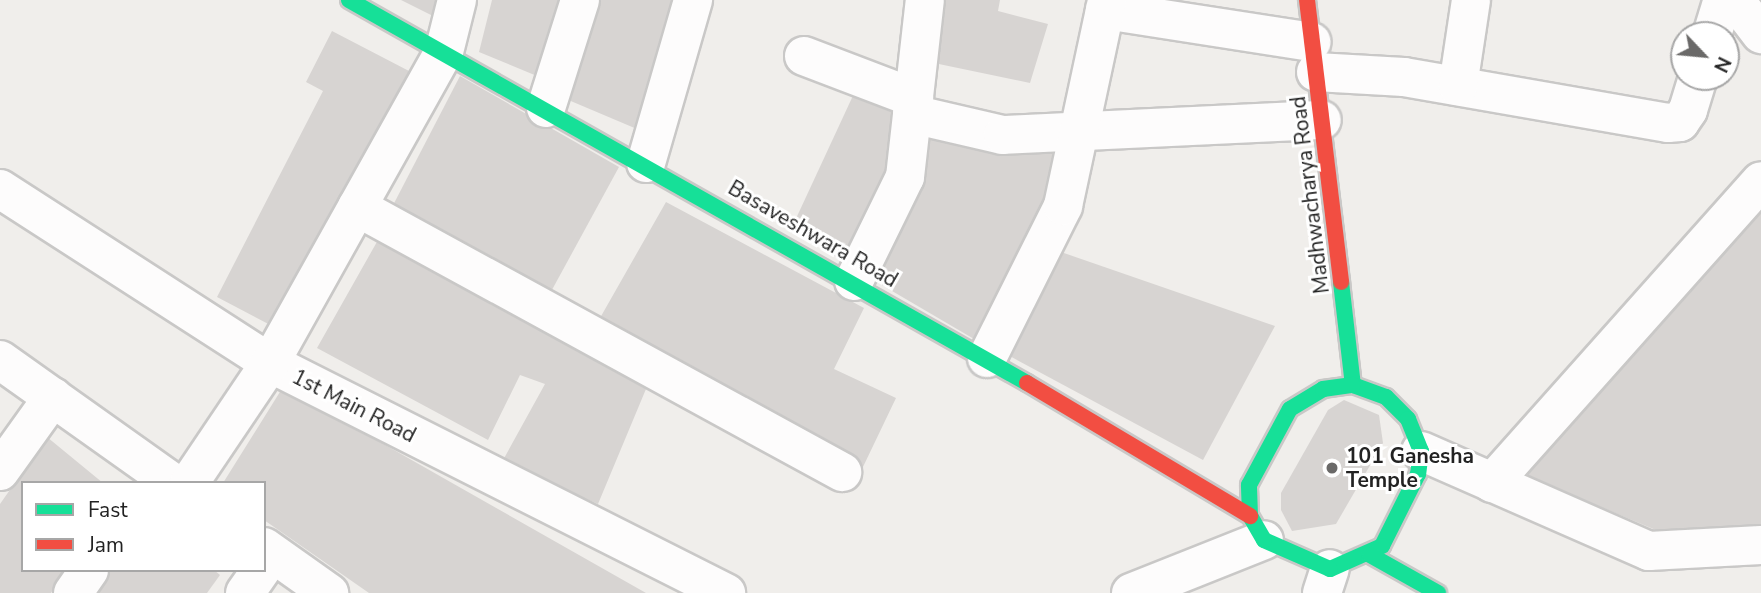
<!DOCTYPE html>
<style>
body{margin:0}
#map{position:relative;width:1761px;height:593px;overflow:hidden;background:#f0eeeb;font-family:"Nunito Sans",sans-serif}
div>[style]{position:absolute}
.building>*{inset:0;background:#d7d4d2}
.roads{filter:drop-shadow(2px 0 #c9c8c7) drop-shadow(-2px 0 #c9c8c7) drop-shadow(0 2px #c9c8c7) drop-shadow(0 -2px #c9c8c7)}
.street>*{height:38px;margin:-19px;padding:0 19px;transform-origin:19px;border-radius:19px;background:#fdfcfc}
.fast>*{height:16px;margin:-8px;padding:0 8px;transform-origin:8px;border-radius:8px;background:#16e098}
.jam>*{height:16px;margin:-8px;padding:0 8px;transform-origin:8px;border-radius:8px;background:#f24e42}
.dots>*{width:19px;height:19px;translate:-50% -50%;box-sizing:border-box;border:4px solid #fff;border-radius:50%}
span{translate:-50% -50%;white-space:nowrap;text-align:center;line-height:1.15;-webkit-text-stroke:6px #fff;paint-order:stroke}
.street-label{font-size:21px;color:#222}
.poi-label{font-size:21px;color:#222;font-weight:700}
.left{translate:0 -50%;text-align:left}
.legend{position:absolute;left:21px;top:481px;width:245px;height:91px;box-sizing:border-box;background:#fff;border:2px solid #a7a7a7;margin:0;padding:9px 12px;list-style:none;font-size:21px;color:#222}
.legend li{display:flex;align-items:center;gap:14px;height:35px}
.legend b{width:35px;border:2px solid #a7a7a7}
.north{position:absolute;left:1670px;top:21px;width:70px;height:70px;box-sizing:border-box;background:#fff;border:2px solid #a7a7a7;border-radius:50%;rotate:116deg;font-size:19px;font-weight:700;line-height:28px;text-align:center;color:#222}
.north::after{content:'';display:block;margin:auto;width:24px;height:32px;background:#6a6968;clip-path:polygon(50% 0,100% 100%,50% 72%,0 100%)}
</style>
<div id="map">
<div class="building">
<i style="clip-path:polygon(401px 0,444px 0,439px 19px)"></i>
<i style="clip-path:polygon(492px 0,571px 0,549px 81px,479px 52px)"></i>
<i style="clip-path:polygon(592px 0,684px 0,644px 132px,566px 99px)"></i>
<i style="clip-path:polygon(941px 0,1000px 0,998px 11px,1048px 24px,1030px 83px,934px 63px)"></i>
<i style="clip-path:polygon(332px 31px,409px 71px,276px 328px,217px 297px,323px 91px,306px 82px)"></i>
<i style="clip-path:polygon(460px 76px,619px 167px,547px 299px,390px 211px)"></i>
<i style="clip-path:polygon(857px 87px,897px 103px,885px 200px,848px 266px,793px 225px)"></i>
<i style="clip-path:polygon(919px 126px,1024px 140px,1057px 155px,1049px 200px,986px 346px,863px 274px)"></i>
<i style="clip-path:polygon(666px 202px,864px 308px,834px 369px,896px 398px,862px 469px,596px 325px)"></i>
<i style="clip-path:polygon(1761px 205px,1761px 524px,1663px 533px,1527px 476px,1656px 312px)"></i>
<i style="clip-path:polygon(378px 240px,646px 389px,598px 504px,502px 462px,545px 384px,520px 375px,488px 440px,317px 348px)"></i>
<i style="clip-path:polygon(1061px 252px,1275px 326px,1203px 460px,993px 347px)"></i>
<i style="clip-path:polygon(283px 387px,646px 593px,369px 593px,264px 520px,264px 483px,223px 483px)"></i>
<i style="clip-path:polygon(1344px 400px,1379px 415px,1383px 443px,1336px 524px,1292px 531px,1281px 510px,1281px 493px,1328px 410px)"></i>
<i style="clip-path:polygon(47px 437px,103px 483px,23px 483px,23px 570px,66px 570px,51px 593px,0 593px,0 504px)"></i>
<i style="clip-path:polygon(103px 570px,214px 570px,220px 575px,207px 593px,87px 593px)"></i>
</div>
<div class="roads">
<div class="street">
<i style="left:1735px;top:0;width:43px;rotate:52.6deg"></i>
<i style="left:1105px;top:10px;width:209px;rotate:8.8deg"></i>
<i style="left:1712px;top:35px;width:37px;rotate:-73deg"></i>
<i style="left:804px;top:56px;width:118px;rotate:20.9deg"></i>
<i style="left:1316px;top:72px;width:88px;rotate:3.3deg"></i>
<i style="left:1404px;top:77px;width:268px;rotate:9.9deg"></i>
<i style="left:1668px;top:123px;width:12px;rotate:-5deg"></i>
<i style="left:1680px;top:122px;width:14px;rotate:-56deg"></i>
<i style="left:1688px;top:110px;width:34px;rotate:-73deg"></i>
<i style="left:1458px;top:86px;width:87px;rotate:-81.4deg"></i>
<i style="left:546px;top:108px;width:113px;rotate:-72.5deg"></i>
<i style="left:912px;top:114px;width:93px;rotate:13deg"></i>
<i style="left:1003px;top:135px;width:319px;rotate:-2.7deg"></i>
<i style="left:646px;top:163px;width:170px;rotate:-73.9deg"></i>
<i style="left:0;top:189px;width:321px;rotate:32.8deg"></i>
<i style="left:270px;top:363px;width:511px;rotate:26.77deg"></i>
<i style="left:357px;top:207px;width:553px;rotate:28.65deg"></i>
<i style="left:854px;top:281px;width:116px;rotate:-63.9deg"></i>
<i style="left:905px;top:177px;width:178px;rotate:-83.6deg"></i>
<i style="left:987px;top:358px;width:170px;rotate:-63.4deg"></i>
<i style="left:1063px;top:206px;width:211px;rotate:-77.9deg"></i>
<i style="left:0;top:360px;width:212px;rotate:35.4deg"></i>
<i style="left:1421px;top:451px;width:249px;rotate:23.7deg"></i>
<i style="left:1649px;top:551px;width:112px;rotate:-3.1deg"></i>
<i style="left:0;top:471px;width:91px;rotate:-54.4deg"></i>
<i style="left:189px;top:483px;width:145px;rotate:-56deg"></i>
<i style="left:270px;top:363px;width:356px;rotate:-60.8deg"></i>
<i style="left:444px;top:52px;width:54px;rotate:-76deg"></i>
<i style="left:1492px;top:483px;width:404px;rotate:-48.3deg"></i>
<i style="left:264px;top:547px;width:80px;rotate:35.3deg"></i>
<i style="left:73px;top:593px;width:28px;rotate:-55deg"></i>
<i style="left:245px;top:593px;width:28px;rotate:-55deg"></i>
<i style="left:1131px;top:593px;width:143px;rotate:-21.7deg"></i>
<i style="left:1322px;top:593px;width:25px;rotate:-72deg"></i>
</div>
<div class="fast">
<i style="left:349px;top:0;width:779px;rotate:29.46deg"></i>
<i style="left:1341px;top:282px;width:104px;rotate:83.4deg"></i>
<i style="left:1353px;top:385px;width:35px;rotate:20deg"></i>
<i style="left:1386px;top:397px;width:31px;rotate:45deg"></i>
<i style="left:1408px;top:419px;width:35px;rotate:68deg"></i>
<i style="left:1421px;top:451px;width:23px;rotate:97deg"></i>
<i style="left:1418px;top:474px;width:80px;rotate:116.6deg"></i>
<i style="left:1382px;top:546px;width:57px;rotate:156.1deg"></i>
<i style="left:1330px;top:569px;width:72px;rotate:-156.3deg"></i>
<i style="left:1264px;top:540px;width:28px;rotate:-120deg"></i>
<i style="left:1250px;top:516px;width:31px;rotate:-92deg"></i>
<i style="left:1249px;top:485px;width:86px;rotate:-61.7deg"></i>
<i style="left:1290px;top:409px;width:39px;rotate:-31deg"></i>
<i style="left:1323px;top:389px;width:30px;rotate:-8deg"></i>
<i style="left:1370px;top:555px;width:78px;rotate:29.2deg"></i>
</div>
<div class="jam">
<i style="left:1307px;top:0;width:284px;rotate:83.1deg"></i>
<i style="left:1027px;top:383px;width:260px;rotate:30.8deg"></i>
</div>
</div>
<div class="dots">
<i style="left:1332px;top:468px;background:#6a6968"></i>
</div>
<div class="street-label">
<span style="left:1310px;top:195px;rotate:-97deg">Madhwacharya Road</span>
<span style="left:813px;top:234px;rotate:30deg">Basaveshwara Road</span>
<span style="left:354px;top:406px;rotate:27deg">1st Main Road</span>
</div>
<div class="poi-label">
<span class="left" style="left:1346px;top:468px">101 Ganesha<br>Temple</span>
</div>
<ul class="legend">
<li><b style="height:9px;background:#16e098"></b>Fast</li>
<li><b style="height:9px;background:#f24e42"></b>Jam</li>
</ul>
<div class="north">N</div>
</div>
